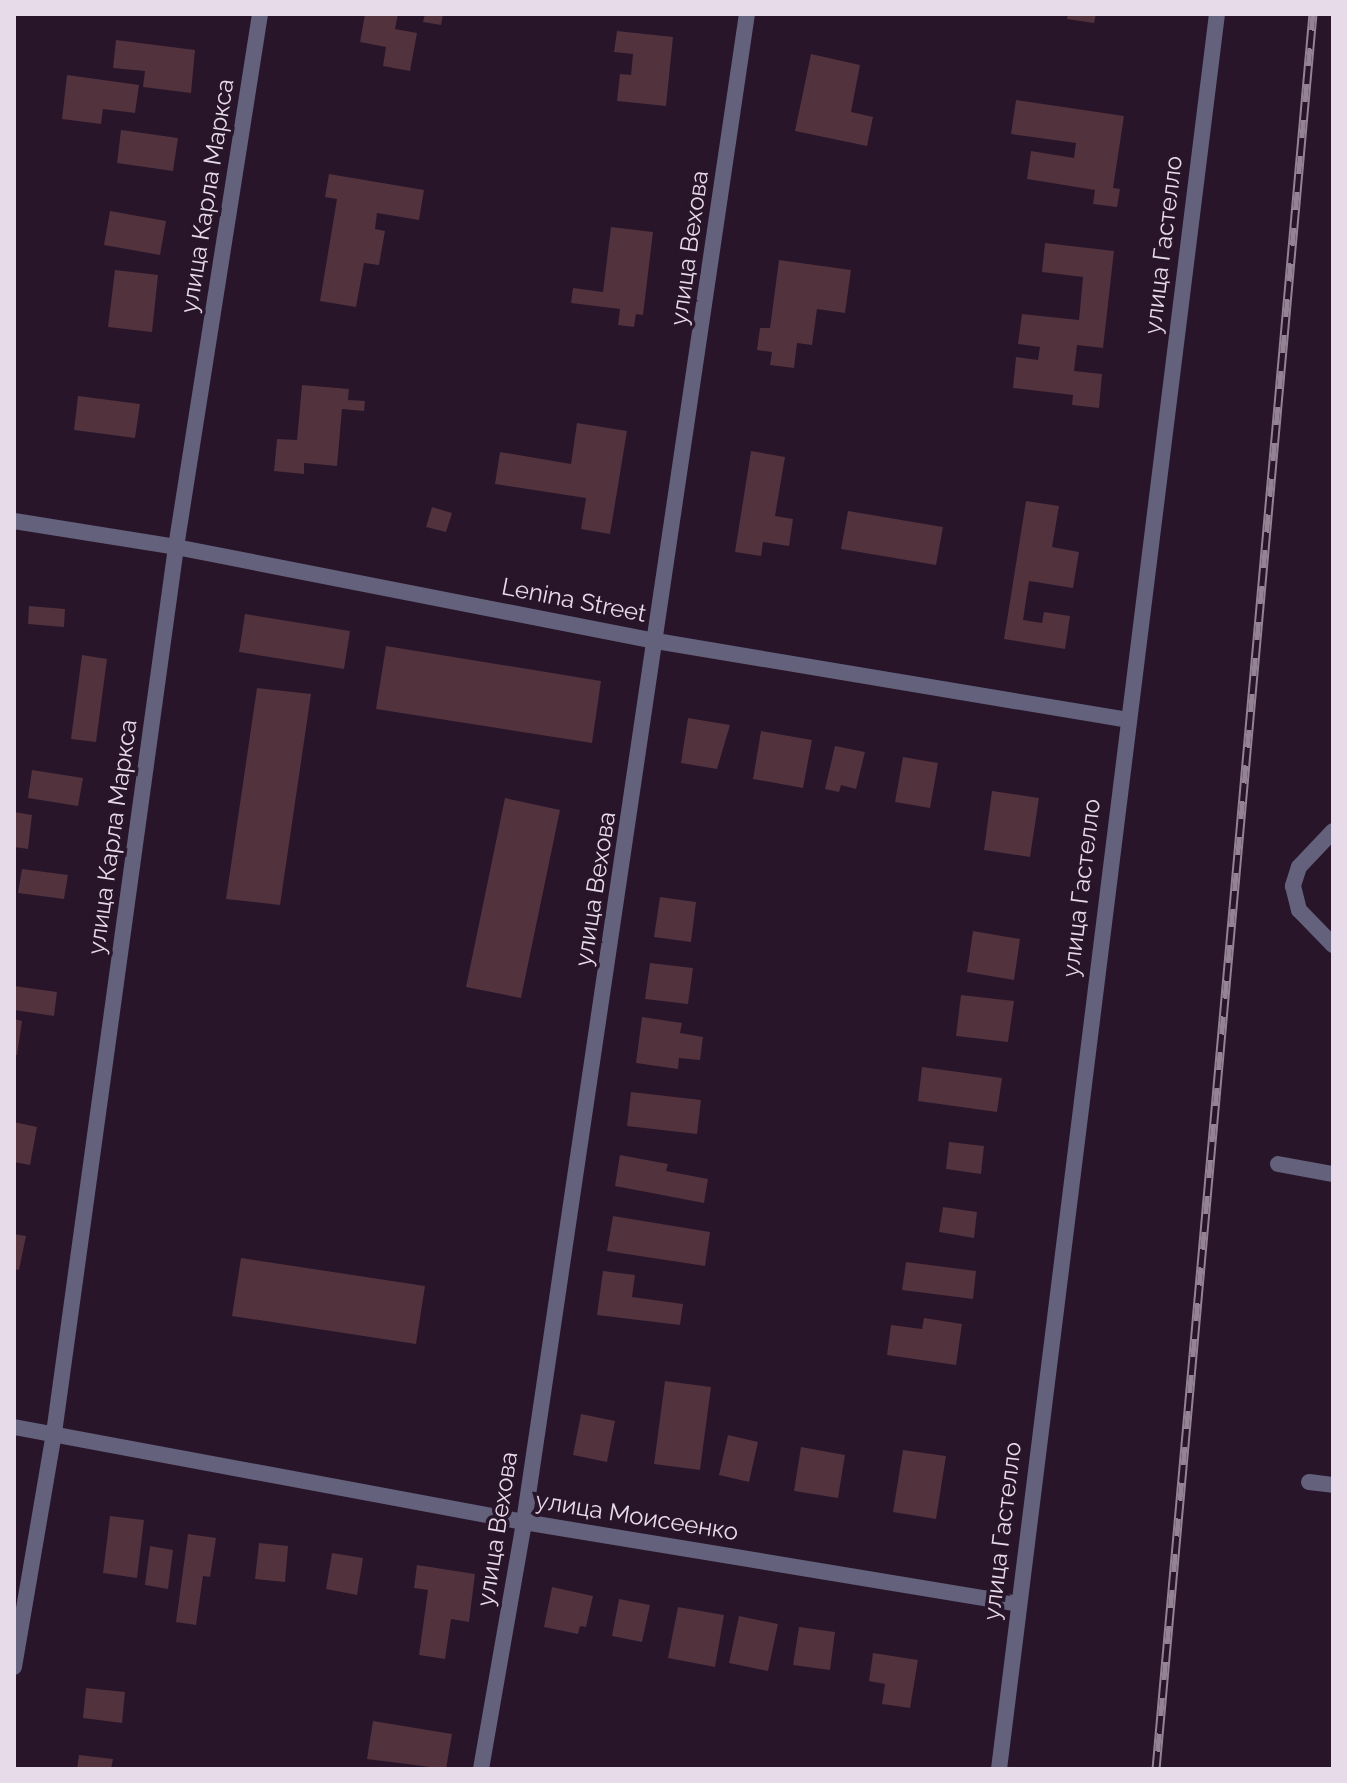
<!DOCTYPE html>
<meta charset="utf-8">
<style>
body{margin:0}
#map{position:relative;width:1347px;height:1783px;overflow:hidden;background:#28152a;font-family:Raleway,sans-serif}
div>[style]{position:absolute}
.building>*{inset:0;background:#51323d}
.lane>*{height:16px;margin:-8px;padding:0 8px;transform-origin:8px;border-radius:8px;background:#64617c}
.street>*{height:16px;margin:-8px;padding:0 8px;transform-origin:8px;border-radius:8px;background:#64617c}
.rail>*{height:9px;margin-top:-4.5px;transform-origin:0;background:repeating-linear-gradient(90deg,#28152a 0 18px,#938394 0 36px);box-sizing:border-box;border-block:2px solid #938394}
span{translate:-50% -50%;white-space:nowrap;text-align:center;line-height:1.15;-webkit-text-stroke:7px #28152a;paint-order:stroke}
.street-label{font-size:24px;color:#e8dbe9}
.frame{position:absolute;inset:0;border:16px solid #e8dbe9;pointer-events:none}
</style>
<div id="map">
<div class="building">
<i style="clip-path:polygon(365px 14px,398px 14px,395px 29px,417px 33px,410px 71px,383px 66px,386px 47px,360px 42px)"></i>
<i style="clip-path:polygon(425px 14px,443px 14px,441px 25px,423px 22px)"></i>
<i style="clip-path:polygon(1068px 14px,1096px 14px,1094px 23px,1067px 19px)"></i>
<i style="clip-path:polygon(617px 31px,673px 37px,666px 106px,617px 101px,620px 74px,631px 75px,633px 54px,614px 52px)"></i>
<i style="clip-path:polygon(116px 40px,195px 50px,191px 93px,143px 87px,145px 71px,113px 68px)"></i>
<i style="clip-path:polygon(811px 54px,860px 65px,851px 112px,873px 117px,867px 146px,795px 131px)"></i>
<i style="clip-path:polygon(67px 75px,139px 85px,135px 113px,103px 109px,101px 124px,62px 119px)"></i>
<i style="clip-path:polygon(1016px 100px,1124px 116px,1113px 188px,1120px 189px,1117px 207px,1093px 204px,1095px 190px,1027px 179px,1031px 151px,1074px 158px,1076px 143px,1011px 134px)"></i>
<i style="clip-path:polygon(121px 130px,178px 138px,173px 171px,117px 163px)"></i>
<i style="clip-path:polygon(329px 174px,424px 190px,419px 220px,377px 213px,375px 229px,385px 231px,379px 265px,364px 263px,356px 307px,320px 301px,337px 199px,325px 197px)"></i>
<i style="clip-path:polygon(110px 211px,166px 221px,160px 255px,104px 245px)"></i>
<i style="clip-path:polygon(611px 227px,653px 232px,643px 315px,636px 314px,634px 327px,618px 325px,620px 309px,571px 303px,573px 288px,603px 292px)"></i>
<i style="clip-path:polygon(1045px 243px,1114px 251px,1103px 348px,1077px 345px,1074px 371px,1102px 374px,1099px 408px,1072px 405px,1073px 395px,1013px 388px,1016px 357px,1038px 360px,1040px 347px,1018px 344px,1022px 314px,1079px 320px,1083px 277px,1042px 272px)"></i>
<i style="clip-path:polygon(779px 260px,851px 270px,845px 313px,817px 309px,812px 345px,797px 343px,794px 368px,770px 365px,772px 352px,757px 350px,760px 328px,770px 328px)"></i>
<i style="clip-path:polygon(115px 270px,158px 275px,152px 332px,108px 327px)"></i>
<i style="clip-path:polygon(302px 385px,349px 389px,348px 400px,365px 401px,364px 411px,342px 409px,337px 466px,304px 463px,304px 474px,274px 471px,277px 439px,297px 440px)"></i>
<i style="clip-path:polygon(78px 396px,140px 404px,135px 438px,74px 430px)"></i>
<i style="clip-path:polygon(577px 423px,627px 431px,610px 534px,581px 529px,586px 498px,495px 484px,500px 452px,571px 464px)"></i>
<i style="clip-path:polygon(751px 451px,785px 457px,775px 516px,793px 519px,789px 546px,763px 542px,761px 556px,735px 552px)"></i>
<i style="clip-path:polygon(1026px 501px,1059px 506px,1052px 547px,1079px 552px,1073px 588px,1029px 581px,1023px 620px,1042px 623px,1044px 612px,1070px 616px,1065px 649px,1004px 639px)"></i>
<i style="clip-path:polygon(432px 507px,452px 513px,446px 532px,426px 527px)"></i>
<i style="clip-path:polygon(848px 511px,943px 527px,936px 565px,841px 549px)"></i>
<i style="clip-path:polygon(29px 606px,65px 609px,64px 627px,28px 624px)"></i>
<i style="clip-path:polygon(245px 614px,350px 631px,344px 669px,239px 652px)"></i>
<i style="clip-path:polygon(386px 646px,601px 681px,592px 743px,376px 709px)"></i>
<i style="clip-path:polygon(82px 655px,107px 659px,96px 742px,71px 739px)"></i>
<i style="clip-path:polygon(257px 688px,311px 694px,280px 905px,226px 899px)"></i>
<i style="clip-path:polygon(688px 718px,730px 725px,717px 769px,681px 763px)"></i>
<i style="clip-path:polygon(761px 731px,812px 740px,803px 788px,753px 779px)"></i>
<i style="clip-path:polygon(835px 746px,865px 752px,856px 789px,841px 785px,839px 792px,825px 789px)"></i>
<i style="clip-path:polygon(903px 757px,938px 763px,930px 808px,895px 802px)"></i>
<i style="clip-path:polygon(32px 770px,83px 778px,78px 806px,28px 798px)"></i>
<i style="clip-path:polygon(992px 791px,1039px 798px,1030px 857px,984px 850px)"></i>
<i style="clip-path:polygon(505px 798px,560px 810px,521px 998px,466px 987px)"></i>
<i style="clip-path:polygon(14px 812px,32px 815px,28px 849px,14px 847px)"></i>
<i style="clip-path:polygon(22px 869px,68px 875px,64px 899px,18px 893px)"></i>
<i style="clip-path:polygon(660px 897px,696px 902px,691px 942px,654px 937px)"></i>
<i style="clip-path:polygon(973px 931px,1020px 939px,1014px 980px,967px 972px)"></i>
<i style="clip-path:polygon(650px 963px,693px 968px,688px 1004px,645px 999px)"></i>
<i style="clip-path:polygon(14px 986px,57px 992px,54px 1016px,14px 1010px)"></i>
<i style="clip-path:polygon(961px 995px,1014px 1001px,1008px 1042px,956px 1036px)"></i>
<i style="clip-path:polygon(642px 1017px,682px 1023px,680px 1033px,703px 1037px,700px 1060px,679px 1058px,678px 1069px,636px 1063px)"></i>
<i style="clip-path:polygon(14px 1019px,22px 1021px,17px 1055px,14px 1055px)"></i>
<i style="clip-path:polygon(922px 1067px,1002px 1078px,997px 1112px,918px 1101px)"></i>
<i style="clip-path:polygon(631px 1092px,701px 1100px,697px 1134px,627px 1126px)"></i>
<i style="clip-path:polygon(14px 1122px,37px 1127px,30px 1165px,14px 1162px)"></i>
<i style="clip-path:polygon(949px 1142px,984px 1146px,981px 1174px,946px 1169px)"></i>
<i style="clip-path:polygon(620px 1155px,668px 1164px,666px 1171px,708px 1179px,704px 1203px,615px 1186px)"></i>
<i style="clip-path:polygon(943px 1207px,977px 1212px,974px 1238px,939px 1232px)"></i>
<i style="clip-path:polygon(613px 1216px,710px 1232px,705px 1266px,607px 1251px)"></i>
<i style="clip-path:polygon(14px 1234px,26px 1236px,19px 1270px,14px 1269px)"></i>
<i style="clip-path:polygon(241px 1258px,425px 1286px,416px 1344px,232px 1316px)"></i>
<i style="clip-path:polygon(906px 1262px,976px 1271px,973px 1299px,902px 1290px)"></i>
<i style="clip-path:polygon(603px 1271px,635px 1275px,632px 1297px,683px 1304px,680px 1325px,597px 1315px)"></i>
<i style="clip-path:polygon(924px 1318px,962px 1324px,956px 1365px,887px 1355px,891px 1325px,922px 1329px)"></i>
<i style="clip-path:polygon(665px 1381px,711px 1387px,700px 1470px,654px 1464px)"></i>
<i style="clip-path:polygon(581px 1414px,615px 1421px,607px 1462px,573px 1455px)"></i>
<i style="clip-path:polygon(728px 1435px,758px 1442px,749px 1482px,719px 1475px)"></i>
<i style="clip-path:polygon(801px 1447px,845px 1455px,838px 1498px,794px 1491px)"></i>
<i style="clip-path:polygon(903px 1450px,946px 1456px,936px 1519px,893px 1512px)"></i>
<i style="clip-path:polygon(110px 1516px,144px 1520px,137px 1578px,103px 1573px)"></i>
<i style="clip-path:polygon(188px 1534px,216px 1538px,210px 1577px,203px 1576px,196px 1625px,176px 1622px)"></i>
<i style="clip-path:polygon(259px 1543px,288px 1546px,285px 1582px,255px 1579px)"></i>
<i style="clip-path:polygon(150px 1546px,173px 1550px,168px 1589px,145px 1585px)"></i>
<i style="clip-path:polygon(332px 1553px,363px 1558px,357px 1595px,326px 1589px)"></i>
<i style="clip-path:polygon(417px 1565px,475px 1574px,469px 1622px,451px 1619px,445px 1659px,419px 1655px,428px 1590px,414px 1588px)"></i>
<i style="clip-path:polygon(552px 1587px,593px 1596px,586px 1627px,580px 1626px,578px 1634px,544px 1627px)"></i>
<i style="clip-path:polygon(619px 1599px,650px 1605px,642px 1642px,612px 1636px)"></i>
<i style="clip-path:polygon(678px 1607px,724px 1615px,715px 1667px,668px 1658px)"></i>
<i style="clip-path:polygon(739px 1616px,778px 1624px,768px 1671px,729px 1663px)"></i>
<i style="clip-path:polygon(799px 1627px,835px 1632px,830px 1670px,793px 1665px)"></i>
<i style="clip-path:polygon(873px 1653px,918px 1660px,910px 1708px,882px 1704px,885px 1684px,869px 1681px)"></i>
<i style="clip-path:polygon(86px 1688px,125px 1692px,122px 1723px,83px 1718px)"></i>
<i style="clip-path:polygon(373px 1721px,452px 1734px,446px 1769px,367px 1759px)"></i>
<i style="clip-path:polygon(79px 1755px,113px 1759px,111px 1769px,77px 1769px)"></i>
</div>
<div class="lane">
<i style="left:1333px;top:831px;width:50px;rotate:133.4deg"></i>
<i style="left:1299px;top:867px;width:20px;rotate:108deg"></i>
<i style="left:1293px;top:886px;width:25px;rotate:76deg"></i>
<i style="left:1299px;top:910px;width:49px;rotate:45.8deg"></i>
</div>
<div class="street">
<i style="left:14px;top:521px;width:164px;rotate:9.1deg"></i>
<i style="left:176px;top:547px;width:489px;rotate:11.1deg"></i>
<i style="left:656px;top:641px;width:477px;rotate:9.5deg"></i>
<i style="left:1278px;top:1164px;width:56px;rotate:10.3deg"></i>
<i style="left:14px;top:1427px;width:519px;rotate:10.55deg"></i>
<i style="left:524px;top:1522px;width:500px;rotate:9.4deg"></i>
<i style="left:1309px;top:1482px;width:24px;rotate:7deg"></i>
<i style="left:14px;top:1667px;width:237px;rotate:-80.3deg"></i>
<i style="left:54px;top:1433px;width:894px;rotate:-82.16deg"></i>
<i style="left:176px;top:547px;width:540px;rotate:-81.04deg"></i>
<i style="left:481px;top:1769px;width:251px;rotate:-80.1deg"></i>
<i style="left:524px;top:1522px;width:1524px;rotate:-81.59deg"></i>
<i style="left:999px;top:1769px;width:1768px;rotate:-82.92deg"></i>
</div>
<div class="rail">
<i style="left:1156px;top:1769px;width:1762px;rotate:-84.89deg"></i>
</div>
<div class="street-label">
<span style="left:207px;top:196px;rotate:-81deg">улица Карла Маркса</span>
<span style="left:1163px;top:245px;rotate:-83deg">улица Гастелло</span>
<span style="left:689px;top:248px;rotate:-82deg">улица Вехова</span>
<span style="left:574px;top:600px;rotate:11deg">Lenina Street</span>
<span style="left:112px;top:837px;rotate:-82deg">улица Карла Маркса</span>
<span style="left:1081px;top:888px;rotate:-83deg">улица Гастелло</span>
<span style="left:595px;top:889px;rotate:-81deg">улица Вехова</span>
<span style="left:637px;top:1516px;rotate:9deg">улица Моисеенко</span>
<span style="left:497px;top:1529px;rotate:-81deg">улица Вехова</span>
<span style="left:1002px;top:1531px;rotate:-83deg">улица Гастелло</span>
</div>
<div class="frame"></div>
</div>
